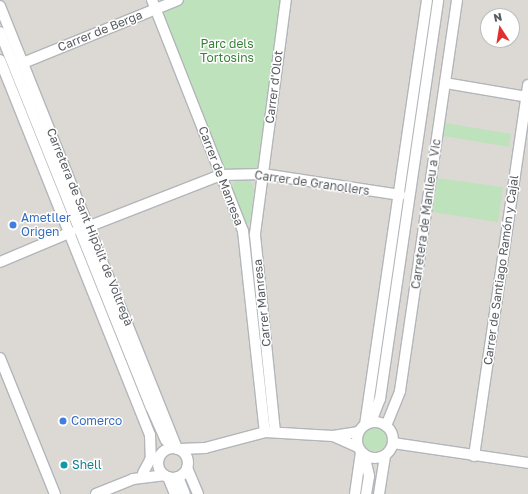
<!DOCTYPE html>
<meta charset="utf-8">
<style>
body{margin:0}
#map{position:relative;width:528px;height:494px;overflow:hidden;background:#ebe7df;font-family:"Golos Text",sans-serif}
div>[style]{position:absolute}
.industrial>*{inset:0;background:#dcd9d4}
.green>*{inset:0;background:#bee2bc}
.round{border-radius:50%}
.roads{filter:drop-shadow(1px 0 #b2b6ba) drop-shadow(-1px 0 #b2b6ba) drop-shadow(0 1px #b2b6ba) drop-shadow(0 -1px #b2b6ba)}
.minor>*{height:10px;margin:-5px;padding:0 5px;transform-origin:5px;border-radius:5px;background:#fff}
.minor>.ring{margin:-5px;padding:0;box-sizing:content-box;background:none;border:10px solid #fff;border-radius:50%}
.dots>*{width:11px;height:11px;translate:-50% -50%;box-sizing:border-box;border:2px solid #fff;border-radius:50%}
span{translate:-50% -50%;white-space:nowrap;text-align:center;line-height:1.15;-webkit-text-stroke:3px #fff;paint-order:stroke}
.street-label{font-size:12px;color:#585c60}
.park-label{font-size:12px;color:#388037}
.shop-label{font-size:12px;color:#366cbe}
.left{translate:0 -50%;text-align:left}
.culture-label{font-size:12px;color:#0d838f}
.north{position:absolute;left:480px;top:8px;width:40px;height:40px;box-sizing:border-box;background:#fff;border:1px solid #bcbebf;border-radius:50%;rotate:348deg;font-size:11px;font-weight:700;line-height:16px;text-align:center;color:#585c60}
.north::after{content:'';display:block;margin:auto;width:14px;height:18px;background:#e1312f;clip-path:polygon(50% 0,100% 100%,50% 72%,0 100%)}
</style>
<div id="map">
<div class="industrial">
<i style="clip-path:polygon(evenodd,0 0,528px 0,528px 494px,0 494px,0 0,488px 16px,512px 16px,512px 40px,488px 40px,488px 16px)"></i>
</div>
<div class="green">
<i style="clip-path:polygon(178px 0,286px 0,263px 174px,221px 175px,156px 9px)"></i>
<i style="clip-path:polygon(445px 123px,511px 134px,509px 147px,443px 136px)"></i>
<i style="clip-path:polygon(437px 178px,503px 187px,498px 222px,432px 212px)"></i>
<i style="clip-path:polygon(235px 179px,249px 179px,254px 188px,250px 222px,246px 225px,231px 187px)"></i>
<i class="round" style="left:363px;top:427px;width:24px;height:24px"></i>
</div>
<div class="roads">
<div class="minor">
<i style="left:152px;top:0;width:248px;rotate:68.5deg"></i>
<i style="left:243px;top:231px;width:202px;rotate:83.8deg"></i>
<i style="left:0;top:6px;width:477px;rotate:68.2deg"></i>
<i style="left:0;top:32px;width:404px;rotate:68.1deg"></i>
<i style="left:151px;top:407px;width:36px;rotate:66deg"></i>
<i style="left:166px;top:440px;width:12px;rotate:42deg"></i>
<i style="left:0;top:60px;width:404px;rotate:68.2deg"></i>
<i style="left:150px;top:435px;width:23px;rotate:88deg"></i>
<i style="left:151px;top:458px;width:17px;rotate:118deg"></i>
<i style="left:23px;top:63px;width:167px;rotate:-22.1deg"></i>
<i style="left:445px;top:83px;width:84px;rotate:9.6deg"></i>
<i style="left:90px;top:226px;width:141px;rotate:-21.3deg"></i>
<i style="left:221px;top:175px;width:42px;rotate:-1.4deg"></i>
<i style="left:263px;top:174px;width:139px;rotate:8.7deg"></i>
<i style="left:0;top:262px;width:77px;rotate:-22.9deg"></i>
<i style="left:0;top:358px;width:147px;rotate:68deg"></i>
<i style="left:371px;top:422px;width:25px;rotate:-69deg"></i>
<i style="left:380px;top:399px;width:403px;rotate:-81.7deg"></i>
<i class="ring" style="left:357px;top:422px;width:26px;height:26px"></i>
<i style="left:365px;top:425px;width:429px;rotate:-81.7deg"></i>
<i style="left:386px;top:426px;width:38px;rotate:-68deg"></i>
<i style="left:400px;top:391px;width:395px;rotate:-81.7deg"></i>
<i style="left:275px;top:432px;width:199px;rotate:-95.8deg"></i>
<i style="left:255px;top:234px;width:236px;rotate:-82.5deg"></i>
<i style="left:333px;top:436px;width:27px;rotate:24deg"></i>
<i style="left:393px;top:443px;width:136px;rotate:8.4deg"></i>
<i class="ring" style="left:158px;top:448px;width:20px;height:20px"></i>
<i style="left:179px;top:449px;width:26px;rotate:-2deg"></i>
<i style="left:205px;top:448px;width:62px;rotate:-14.9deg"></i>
<i style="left:265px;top:432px;width:68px;rotate:3.4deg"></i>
<i style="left:333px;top:436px;width:26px;rotate:-9deg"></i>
<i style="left:364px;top:454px;width:23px;rotate:77deg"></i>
<i style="left:369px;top:476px;width:18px;rotate:99deg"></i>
<i style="left:474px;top:456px;width:375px;rotate:-81.7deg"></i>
<i style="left:187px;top:468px;width:28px;rotate:67deg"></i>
<i style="left:168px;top:477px;width:18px;rotate:68deg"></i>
<i style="left:178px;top:477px;width:18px;rotate:68deg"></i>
<i style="left:96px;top:494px;width:40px;rotate:-22deg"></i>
<i style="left:133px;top:479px;width:31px;rotate:-7deg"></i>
<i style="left:355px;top:494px;width:42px;rotate:-81.9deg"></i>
<i style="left:379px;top:494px;width:39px;rotate:-81deg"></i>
</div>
</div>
<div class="dots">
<i style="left:13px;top:225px;background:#3f7fe0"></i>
<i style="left:63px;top:421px;background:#3f7fe0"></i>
<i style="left:64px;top:465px;background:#0f9aa8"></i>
</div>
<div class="street-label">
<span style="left:100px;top:31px;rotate:-22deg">Carrer de Berga</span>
<span style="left:274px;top:87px;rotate:-83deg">Carrer d'Olot</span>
<span style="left:221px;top:176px;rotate:69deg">Carrer de Manresa</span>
<span style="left:312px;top:183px;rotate:8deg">Carrer de Granollers</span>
<span style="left:426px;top:214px;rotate:-82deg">Carretera de Manlleu a Vic</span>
<span style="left:90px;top:227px;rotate:68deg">Carretera de Sant Hipòlit de Voltregà</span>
<span style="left:501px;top:270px;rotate:-82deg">Carrer de Santiago Ramón y Cajal</span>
<span style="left:262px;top:303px;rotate:-96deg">Carrer Manresa</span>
</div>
<div class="park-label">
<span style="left:227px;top:51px">Parc dels<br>Tortosins</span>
</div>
<div class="shop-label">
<span class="left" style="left:21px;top:225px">Ametller<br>Origen</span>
<span class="left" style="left:71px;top:421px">Comerco</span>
</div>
<div class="culture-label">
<span class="left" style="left:72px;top:465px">Shell</span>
</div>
<div class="north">N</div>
</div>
